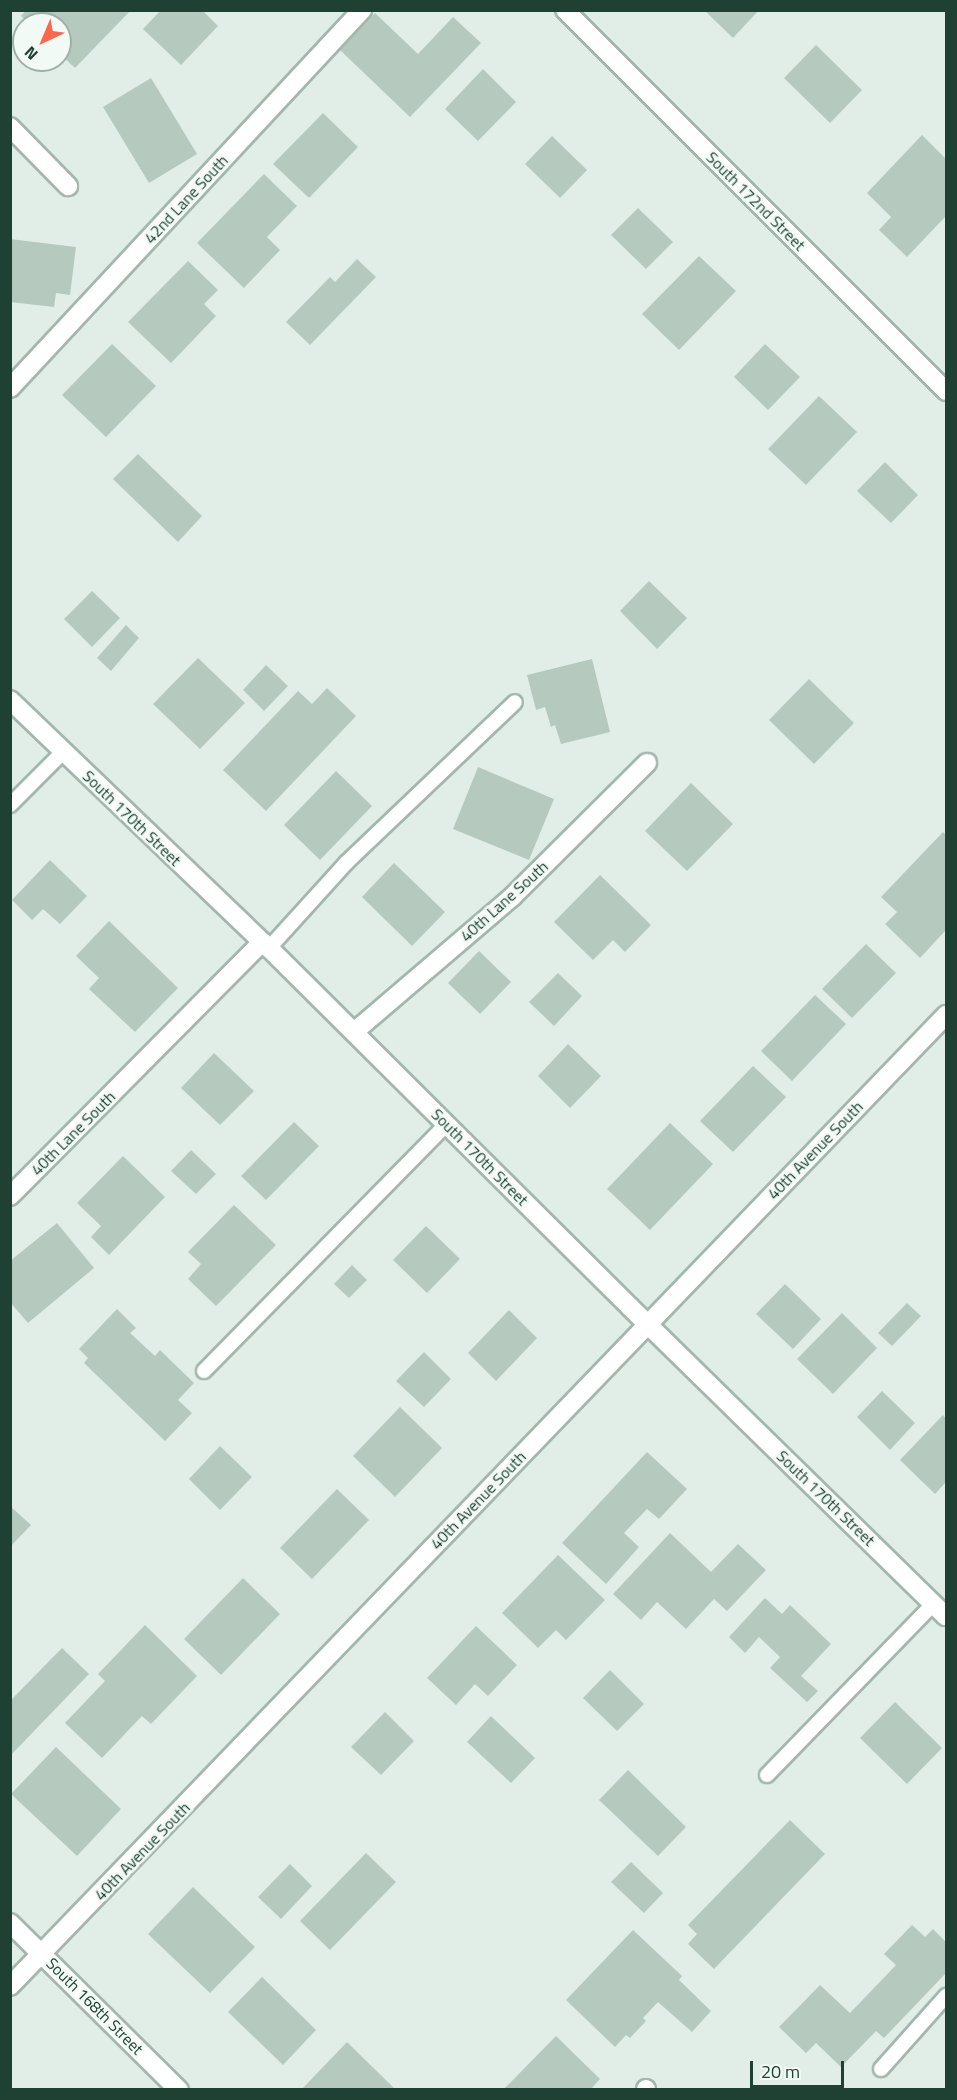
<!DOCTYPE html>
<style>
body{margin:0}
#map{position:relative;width:957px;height:2100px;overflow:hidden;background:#e1eee7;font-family:"Titillium Web",sans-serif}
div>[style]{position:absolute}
.building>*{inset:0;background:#b6c9bf}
.roads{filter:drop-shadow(2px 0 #a3b7ae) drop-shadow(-2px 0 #a3b7ae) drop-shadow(0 2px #a3b7ae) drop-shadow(0 -2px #a3b7ae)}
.service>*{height:14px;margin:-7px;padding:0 7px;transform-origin:7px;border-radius:7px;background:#fff}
.minor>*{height:18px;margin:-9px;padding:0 9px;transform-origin:9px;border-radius:9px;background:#fff}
.tertiary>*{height:18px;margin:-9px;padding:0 9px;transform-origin:9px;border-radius:9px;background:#fff}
span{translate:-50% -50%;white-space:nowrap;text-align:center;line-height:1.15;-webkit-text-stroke:5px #f2faf5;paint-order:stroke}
.street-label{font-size:16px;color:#1f4134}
.frame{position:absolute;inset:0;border:12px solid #1f4134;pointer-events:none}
.north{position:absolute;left:12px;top:12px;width:60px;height:60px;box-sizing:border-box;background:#f2faf5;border:2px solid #9eb0a8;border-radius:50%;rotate:224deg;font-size:16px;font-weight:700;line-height:24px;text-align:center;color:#1f4134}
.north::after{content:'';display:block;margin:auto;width:21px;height:27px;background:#ff664e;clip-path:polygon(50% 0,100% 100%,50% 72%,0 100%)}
.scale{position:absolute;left:750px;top:2061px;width:94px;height:27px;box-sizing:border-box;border:3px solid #1f4134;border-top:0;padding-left:8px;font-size:18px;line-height:21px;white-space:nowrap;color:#1f4134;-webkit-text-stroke:4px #f2faf5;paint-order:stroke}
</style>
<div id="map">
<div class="building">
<i style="clip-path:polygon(26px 10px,131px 10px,75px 68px,60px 54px,60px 24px,29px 24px,21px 16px)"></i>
<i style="clip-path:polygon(161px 10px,202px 10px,218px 26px,181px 65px,143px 29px)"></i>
<i style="clip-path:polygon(704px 10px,759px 10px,733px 38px)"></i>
<i style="clip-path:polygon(375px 13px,418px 54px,453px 17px,481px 43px,410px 117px,340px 50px)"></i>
<i style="clip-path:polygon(816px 45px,862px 90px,830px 123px,784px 78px)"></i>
<i style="clip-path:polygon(483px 69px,516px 102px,478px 141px,445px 109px)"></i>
<i style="clip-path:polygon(151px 78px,197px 154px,149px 183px,103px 107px)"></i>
<i style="clip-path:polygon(323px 113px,358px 147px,309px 198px,273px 164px)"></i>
<i style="clip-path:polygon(922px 135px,946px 159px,946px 216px,907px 257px,879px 230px,891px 217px,867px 193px)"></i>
<i style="clip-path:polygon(552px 136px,587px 170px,560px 198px,525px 164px)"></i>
<i style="clip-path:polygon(264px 174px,297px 206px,267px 237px,280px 250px,244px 288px,197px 243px)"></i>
<i style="clip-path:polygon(638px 208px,673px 242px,646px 269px,611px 235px)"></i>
<i style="clip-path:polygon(10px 239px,76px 247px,70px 295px,56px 293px,54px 307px,10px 302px)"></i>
<i style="clip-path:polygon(699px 256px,736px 291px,679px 350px,642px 314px)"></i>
<i style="clip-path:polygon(357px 259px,376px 277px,310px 345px,286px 322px,330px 277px,335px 282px)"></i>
<i style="clip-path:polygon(188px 261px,218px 290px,204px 304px,216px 316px,171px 363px,128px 322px)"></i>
<i style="clip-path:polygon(112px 344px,156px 386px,106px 437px,62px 395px)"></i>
<i style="clip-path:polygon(765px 344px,800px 377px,768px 410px,734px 377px)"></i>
<i style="clip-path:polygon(819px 396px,857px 432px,806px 485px,768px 449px)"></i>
<i style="clip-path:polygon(138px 454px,202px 516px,178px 542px,113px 479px)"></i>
<i style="clip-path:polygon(885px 462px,918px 495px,891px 523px,857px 491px)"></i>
<i style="clip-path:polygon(649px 581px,687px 618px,657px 649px,620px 611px)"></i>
<i style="clip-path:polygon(92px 591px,120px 618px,92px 647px,64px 619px)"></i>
<i style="clip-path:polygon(126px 625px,139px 638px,111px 671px,97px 658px)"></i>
<i style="clip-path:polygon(198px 658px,245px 703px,200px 749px,153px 704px)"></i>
<i style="clip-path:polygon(592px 659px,610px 732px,561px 744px,555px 725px,551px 727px,545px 707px,536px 710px,527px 675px)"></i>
<i style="clip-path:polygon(266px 665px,288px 686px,264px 711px,243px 690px)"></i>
<i style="clip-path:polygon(809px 679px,854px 723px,814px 764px,769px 720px)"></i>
<i style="clip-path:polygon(327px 688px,356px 716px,266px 811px,223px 770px,298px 691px,312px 704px)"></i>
<i style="clip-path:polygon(478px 767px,554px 799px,529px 860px,453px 829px)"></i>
<i style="clip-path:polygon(336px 771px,372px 806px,320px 860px,284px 825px)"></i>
<i style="clip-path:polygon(691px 783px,733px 824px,687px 871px,645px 831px)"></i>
<i style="clip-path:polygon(943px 832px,946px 835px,946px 930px,920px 958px,885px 924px,897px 912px,881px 897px)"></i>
<i style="clip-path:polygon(50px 860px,87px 896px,60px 924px,43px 909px,32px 920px,12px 900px)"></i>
<i style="clip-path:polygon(394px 863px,445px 912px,412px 946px,362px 897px)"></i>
<i style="clip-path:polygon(600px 875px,651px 925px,625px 952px,613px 940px,593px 960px,554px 922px)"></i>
<i style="clip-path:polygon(109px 921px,178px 988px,135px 1032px,89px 989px,99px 978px,76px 956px)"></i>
<i style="clip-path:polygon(866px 944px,896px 973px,852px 1018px,822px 989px)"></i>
<i style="clip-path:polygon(479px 951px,511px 982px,480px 1014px,448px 983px)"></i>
<i style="clip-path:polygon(558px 973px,582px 996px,554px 1026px,529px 1002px)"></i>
<i style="clip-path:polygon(815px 995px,846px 1024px,792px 1081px,761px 1051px)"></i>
<i style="clip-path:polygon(568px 1044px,601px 1076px,570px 1108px,538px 1076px)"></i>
<i style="clip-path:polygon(214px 1053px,254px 1091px,220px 1125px,181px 1088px)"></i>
<i style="clip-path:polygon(753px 1066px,786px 1097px,733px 1152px,700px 1121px)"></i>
<i style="clip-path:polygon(294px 1122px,319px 1146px,266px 1200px,241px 1176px)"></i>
<i style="clip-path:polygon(670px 1123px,713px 1164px,650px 1230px,607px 1189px)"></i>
<i style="clip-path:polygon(191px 1150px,216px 1174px,196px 1194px,171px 1171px)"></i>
<i style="clip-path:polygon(123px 1156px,165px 1197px,109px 1255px,91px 1237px,101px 1226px,77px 1203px)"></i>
<i style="clip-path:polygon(234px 1205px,276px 1245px,216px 1306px,188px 1279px,201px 1264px,188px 1252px)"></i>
<i style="clip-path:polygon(57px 1223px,94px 1268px,28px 1323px,10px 1302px,10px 1261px)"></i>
<i style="clip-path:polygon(426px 1226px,460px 1259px,427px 1293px,393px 1260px)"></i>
<i style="clip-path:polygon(352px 1265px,367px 1280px,349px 1298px,334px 1284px)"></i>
<i style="clip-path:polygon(785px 1284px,821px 1319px,793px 1349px,756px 1314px)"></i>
<i style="clip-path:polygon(907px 1303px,921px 1316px,892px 1346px,878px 1333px)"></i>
<i style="clip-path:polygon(117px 1309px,136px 1328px,130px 1333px,155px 1356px,160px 1350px,194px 1383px,178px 1400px,192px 1413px,165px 1441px,84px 1363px,88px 1358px,79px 1349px)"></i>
<i style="clip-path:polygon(509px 1310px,537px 1338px,496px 1381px,468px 1353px)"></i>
<i style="clip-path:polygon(842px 1313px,877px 1348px,833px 1394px,797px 1359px)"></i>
<i style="clip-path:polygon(424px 1352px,451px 1379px,424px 1407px,396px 1381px)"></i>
<i style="clip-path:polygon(882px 1391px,915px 1423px,890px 1450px,857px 1417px)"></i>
<i style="clip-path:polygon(400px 1407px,442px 1448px,395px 1497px,353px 1456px)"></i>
<i style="clip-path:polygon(943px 1415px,946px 1419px,946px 1482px,935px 1494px,900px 1460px)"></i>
<i style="clip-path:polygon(220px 1446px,252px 1477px,220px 1510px,189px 1479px)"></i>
<i style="clip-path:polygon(647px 1452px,687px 1489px,659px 1519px,647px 1509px,624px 1533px,639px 1547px,606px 1584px,562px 1543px)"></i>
<i style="clip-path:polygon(337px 1489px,369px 1520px,312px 1579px,280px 1548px)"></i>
<i style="clip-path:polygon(10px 1506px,31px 1525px,10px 1547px)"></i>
<i style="clip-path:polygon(670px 1533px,711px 1572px,738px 1544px,766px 1570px,727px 1611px,714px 1599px,686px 1629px,657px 1602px,641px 1620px,613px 1594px)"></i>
<i style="clip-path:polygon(558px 1555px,605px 1600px,566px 1640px,556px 1630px,538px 1648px,502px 1613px)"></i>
<i style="clip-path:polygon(243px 1578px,280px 1614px,221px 1675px,184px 1639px)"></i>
<i style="clip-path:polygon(765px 1598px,782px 1614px,790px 1605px,831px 1644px,801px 1676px,818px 1691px,807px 1702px,770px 1668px,780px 1657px,759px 1637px,745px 1653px,729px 1637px)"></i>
<i style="clip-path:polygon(145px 1625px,197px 1676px,151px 1724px,142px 1716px,102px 1758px,65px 1723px,105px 1681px,98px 1674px)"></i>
<i style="clip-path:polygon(476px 1626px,517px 1665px,488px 1696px,475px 1684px,456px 1705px,427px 1678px)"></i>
<i style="clip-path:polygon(62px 1648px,89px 1674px,10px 1756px,10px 1701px)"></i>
<i style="clip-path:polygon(610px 1670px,644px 1704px,617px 1731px,583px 1698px)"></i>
<i style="clip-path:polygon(895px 1702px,942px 1748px,907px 1784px,860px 1738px)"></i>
<i style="clip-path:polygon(385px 1712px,414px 1741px,381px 1775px,351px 1747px)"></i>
<i style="clip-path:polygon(491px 1716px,535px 1758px,511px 1783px,467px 1742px)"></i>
<i style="clip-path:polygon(56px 1747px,121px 1809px,77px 1856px,11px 1794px)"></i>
<i style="clip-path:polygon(628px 1770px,686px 1827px,658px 1856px,599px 1800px)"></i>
<i style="clip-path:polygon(790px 1820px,825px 1854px,714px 1969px,688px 1944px,697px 1934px,688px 1925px)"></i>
<i style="clip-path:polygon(366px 1853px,396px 1882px,330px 1950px,300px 1921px)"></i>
<i style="clip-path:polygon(631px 1862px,663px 1893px,644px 1913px,611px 1882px)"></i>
<i style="clip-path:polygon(290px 1864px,312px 1886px,281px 1919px,258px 1897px)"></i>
<i style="clip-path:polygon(193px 1887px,255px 1947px,210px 1993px,148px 1934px)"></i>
<i style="clip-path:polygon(912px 1925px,925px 1937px,933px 1929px,946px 1942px,946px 1973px,884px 2038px,876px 2031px,841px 2067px,816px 2043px,806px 2053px,779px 2027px,820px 1985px,850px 2013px,896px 1965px,884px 1954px)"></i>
<i style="clip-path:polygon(633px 1930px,682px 1976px,679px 1980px,711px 2011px,692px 2032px,658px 2002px,643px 2018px,646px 2021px,630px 2038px,626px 2035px,615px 2047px,566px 2000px)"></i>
<i style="clip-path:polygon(262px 1977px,316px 2030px,283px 2065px,228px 2012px)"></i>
<i style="clip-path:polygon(556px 2036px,600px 2079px,590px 2090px,503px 2090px)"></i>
<i style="clip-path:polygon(347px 2042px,396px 2090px,301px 2090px)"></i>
</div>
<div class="roads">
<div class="service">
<i style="left:10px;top:805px;width:75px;rotate:-45deg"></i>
<i style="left:269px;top:948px;width:115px;rotate:-47.8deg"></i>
<i style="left:346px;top:863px;width:233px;rotate:-43.6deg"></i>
<i style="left:204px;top:1371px;width:346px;rotate:-45.5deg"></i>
<i style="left:767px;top:1775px;width:240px;rotate:-45.8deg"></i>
<i style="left:881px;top:2069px;width:98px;rotate:-48.3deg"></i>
</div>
<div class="minor">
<i style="left:565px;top:10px;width:539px;rotate:45deg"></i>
<i style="left:10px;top:127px;width:83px;rotate:45.5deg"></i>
<i style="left:10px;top:388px;width:517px;rotate:-47.04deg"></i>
<i style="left:354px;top:1032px;width:209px;rotate:-40.5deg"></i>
<i style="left:513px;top:896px;width:189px;rotate:-44.8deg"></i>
<i style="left:10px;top:1196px;width:358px;rotate:-45.2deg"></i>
<i style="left:10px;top:1923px;width:238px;rotate:44.7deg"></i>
<i style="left:10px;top:1986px;width:1349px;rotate:-46.05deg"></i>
<i style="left:646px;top:2090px;width:1px;rotate:-90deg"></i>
</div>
<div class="tertiary">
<i style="left:10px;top:700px;width:359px;rotate:43.8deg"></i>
<i style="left:269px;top:948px;width:509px;rotate:44.84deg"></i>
<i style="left:630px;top:1307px;width:442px;rotate:44.4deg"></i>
</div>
</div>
<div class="street-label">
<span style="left:186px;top:199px;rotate:-47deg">42nd Lane South</span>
<span style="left:756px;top:201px;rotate:45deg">South 172nd Street</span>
<span style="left:132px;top:818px;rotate:44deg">South 170th Street</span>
<span style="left:504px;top:901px;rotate:-42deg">40th Lane South</span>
<span style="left:73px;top:1133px;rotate:-45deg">40th Lane South</span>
<span style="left:815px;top:1150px;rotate:-46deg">40th Avenue South</span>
<span style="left:480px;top:1157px;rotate:45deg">South 170th Street</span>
<span style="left:826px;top:1498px;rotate:44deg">South 170th Street</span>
<span style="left:478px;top:1500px;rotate:-46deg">40th Avenue South</span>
<span style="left:142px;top:1851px;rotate:-46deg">40th Avenue South</span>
<span style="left:95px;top:2006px;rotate:45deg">South 168th Street</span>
</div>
<div class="frame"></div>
<div class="north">N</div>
<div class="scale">20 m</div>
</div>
